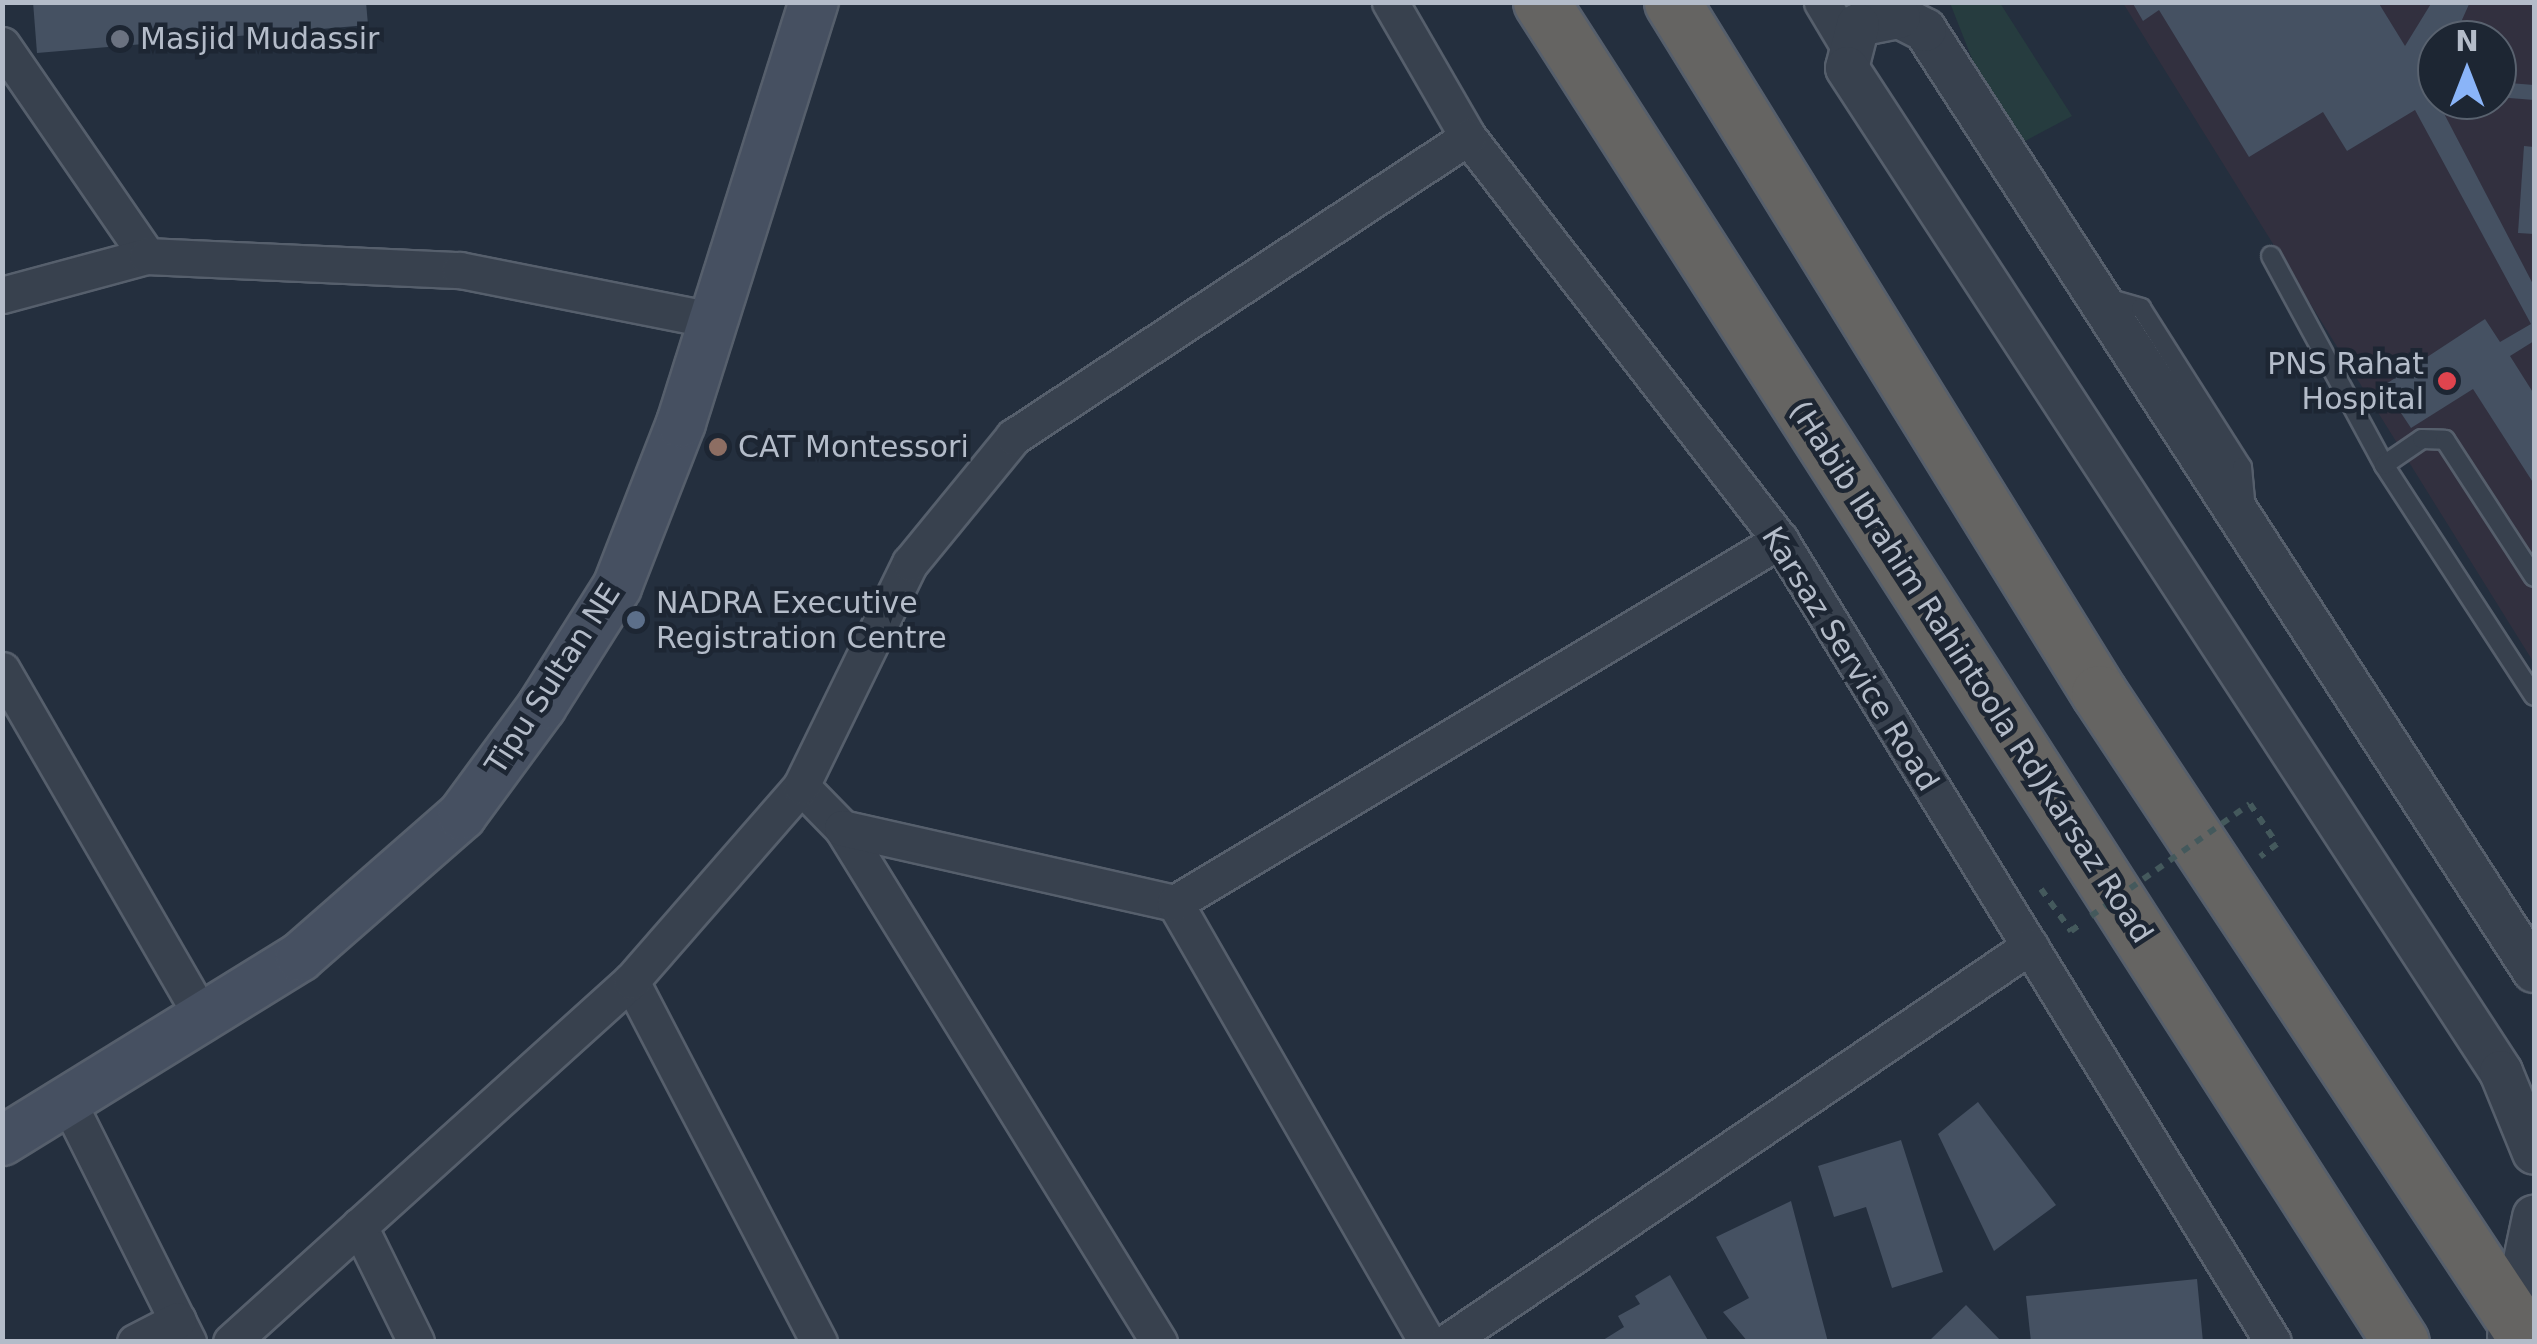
<!DOCTYPE html>
<style>
body{margin:0}
#map{position:relative;width:2537px;height:1344px;overflow:hidden;background:#242f3e;font-family:"DejaVu Sans",sans-serif}
div>[style]{position:absolute}
.medical>*{inset:0;background:#32303f}
.green>*{inset:0;background:#263c3f}
.building>*{inset:0;background:#455162}
.path>*{height:6px;margin-top:-3px;transform-origin:0;background:repeating-linear-gradient(90deg,#44595c 0 8px,transparent 0 16px)}
.roads{filter:drop-shadow(2px 0 #565f6c) drop-shadow(-2px 0 #565f6c) drop-shadow(0 2px #565f6c) drop-shadow(0 -2px #565f6c)}
.service>*{height:18px;margin:-9px;padding:0 9px;transform-origin:9px;border-radius:9px;background:#38414e}
.minor>*{height:35px;margin:-17.5px;padding:0 17.5px;transform-origin:17.5px;border-radius:17.5px;background:#38414e}
.tertiary>*{height:42px;margin:-21px;padding:0 21px;transform-origin:21px;border-radius:21px;background:#38414e}
.secondary>*{height:48px;margin:-24px;padding:0 24px;transform-origin:24px;border-radius:24px;background:#465061}
.trunk>*{height:55px;margin:-27.5px;padding:0 27.5px;transform-origin:27.5px;border-radius:27.5px;background:#656462}
.path-bridge>*{height:6px;margin-top:-3px;transform-origin:0;background:repeating-linear-gradient(90deg,#44595c 0 8px,transparent 0 16px)}
.dots>*{width:28px;height:28px;translate:-50% -50%;box-sizing:border-box;border:5px solid #1d2633;border-radius:50%}
span{translate:-50% -50%;white-space:nowrap;text-align:center;line-height:1.15;-webkit-text-stroke:9px #1d2633;paint-order:stroke}
.poi-label{font-size:30px;color:#b4bcc9}
.left{translate:0 -50%;text-align:left}
.right{translate:-100% -50%;text-align:right}
.street-label{font-size:30px;color:#b4bcc9}
.frame{position:absolute;inset:0;border:5px solid #b4bcc9;pointer-events:none}
.north{position:absolute;left:2417px;top:20px;width:100px;height:100px;box-sizing:border-box;background:#1d2633;border:2px solid #59626f;border-radius:50%;rotate:0deg;font-size:28px;font-weight:700;line-height:40px;text-align:center;color:#b4bcc9}
.north::after{content:'';display:block;margin:auto;width:35px;height:45px;background:#8ab4f8;clip-path:polygon(50% 0,100% 100%,50% 72%,0 100%)}
</style>
<div id="map">
<div class="medical">
<i style="clip-path:polygon(evenodd,2123px 3px,2534px 3px,2534px 663px,2123px 3px,2437px 40px,2497px 40px,2497px 100px,2437px 100px,2437px 40px)"></i>
</div>
<div class="green">
<i style="clip-path:polygon(1950px 3px,2000px 3px,2072px 116px,2008px 150px)"></i>
</div>
<div class="building">
<i style="clip-path:polygon(33px 2px,366px 2px,368px 25px,37px 53px)"></i>
<i style="clip-path:polygon(2132px 2px,2378px 2px,2405px 46px,2432px 2px,2470px 2px,2453px 40px,2437px 40px,2437px 100px,2534px 286px,2534px 341px,2510px 356px,2534px 394px,2534px 484px,2473px 389px,2411px 428px,2383px 386px,2485px 319px,2500px 342px,2531px 324px,2415px 110px,2347px 151px,2323px 112px,2249px 157px,2159px 10px,2143px 21px)"></i>
<i style="clip-path:polygon(2497px 82px,2534px 85px,2534px 100px,2497px 97px)"></i>
<i style="clip-path:polygon(2524px 146px,2534px 147px,2534px 234px,2518px 233px)"></i>
<i style="clip-path:polygon(1978px 1102px,2056px 1205px,1994px 1251px,1938px 1134px)"></i>
<i style="clip-path:polygon(1901px 1140px,1943px 1272px,1892px 1288px,1866px 1207px,1834px 1217px,1818px 1166px)"></i>
<i style="clip-path:polygon(1791px 1201px,1828px 1342px,1748px 1342px,1723px 1312px,1749px 1298px,1716px 1237px)"></i>
<i style="clip-path:polygon(1670px 1275px,1709px 1342px,1600px 1342px,1624px 1327px,1618px 1316px,1640px 1304px,1635px 1296px)"></i>
<i style="clip-path:polygon(2197px 1279px,2203px 1342px,2031px 1342px,2026px 1296px)"></i>
<i style="clip-path:polygon(1966px 1305px,2002px 1342px,1928px 1342px)"></i>
</div>
<div class="path">
<i style="left:2250px;top:804px;width:48px;rotate:56deg"></i>
<i style="left:2277px;top:844px;width:21px;rotate:143deg"></i>
<i style="left:2041px;top:889px;width:52px;rotate:54.5deg"></i>
<i style="left:2071px;top:931px;width:9px;rotate:-36deg"></i>
</div>
<div class="roads">
<div class="service">
<i style="left:2271px;top:256px;width:238px;rotate:61.6deg"></i>
<i style="left:2384px;top:465px;width:275px;rotate:57deg"></i>
<i style="left:2103px;top:297px;width:40px;rotate:16deg"></i>
<i style="left:2141px;top:308px;width:188px;rotate:57.6deg"></i>
<i style="left:2242px;top:467px;width:44px;rotate:84.8deg"></i>
<i style="left:2384px;top:465px;width:46px;rotate:-34.4deg"></i>
<i style="left:2422px;top:439px;width:23px;rotate:2deg"></i>
<i style="left:2445px;top:440px;width:163px;rotate:57deg"></i>
</div>
<div class="minor">
<i style="left:1390px;top:2px;width:156px;rotate:60deg"></i>
<i style="left:1468px;top:137px;width:510px;rotate:52.25deg"></i>
<i style="left:1780px;top:540px;width:941px;rotate:58.42deg"></i>
<i style="left:1822px;top:2px;width:49px;rotate:59.2deg"></i>
<i style="left:2px;top:45px;width:256px;rotate:55.5deg"></i>
<i style="left:2px;top:295px;width:150px;rotate:-15.1deg"></i>
<i style="left:147px;top:256px;width:313px;rotate:2.6deg"></i>
<i style="left:460px;top:270px;width:252px;rotate:11.2deg"></i>
<i style="left:2px;top:670px;width:406px;rotate:60deg"></i>
<i style="left:801px;top:786px;width:59px;rotate:45.7deg"></i>
<i style="left:842px;top:828px;width:604px;rotate:58.34deg"></i>
<i style="left:842px;top:828px;width:341px;rotate:12.7deg"></i>
<i style="left:1175px;top:903px;width:506px;rotate:60.14deg"></i>
<i style="left:1175px;top:903px;width:706px;rotate:-30.96deg"></i>
<i style="left:631px;top:981px;width:407px;rotate:62.5deg"></i>
<i style="left:70px;top:1106px;width:264px;rotate:63.4deg"></i>
<i style="left:359px;top:1226px;width:129px;rotate:63.8deg"></i>
<i style="left:135px;top:1342px;width:48px;rotate:-27.1deg"></i>
<i style="left:231px;top:1342px;width:539px;rotate:-42.07deg"></i>
<i style="left:631px;top:981px;width:259px;rotate:-48.9deg"></i>
<i style="left:801px;top:786px;width:248px;rotate:-64deg"></i>
<i style="left:910px;top:563px;width:163px;rotate:-50.7deg"></i>
<i style="left:1013px;top:437px;width:545px;rotate:-33.4deg"></i>
<i style="left:1447px;top:1342px;width:705px;rotate:-34.19deg"></i>
</div>
<div class="tertiary">
<i style="left:2534px;top:971px;width:1121px;rotate:-122.91deg"></i>
<i style="left:1925px;top:30px;width:29px;rotate:-153deg"></i>
<i style="left:1899px;top:17px;width:42px;rotate:169deg"></i>
<i style="left:1858px;top:25px;width:44px;rotate:104.3deg"></i>
<i style="left:1847px;top:68px;width:1198px;rotate:56.92deg"></i>
<i style="left:2501px;top:1072px;width:87px;rotate:67.8deg"></i>
<i style="left:2509px;top:1336px;width:122px;rotate:-78.1deg"></i>
</div>
<div class="secondary">
<i style="left:2px;top:1141px;width:350px;rotate:-31.7deg"></i>
<i style="left:300px;top:957px;width:215px;rotate:-41.2deg"></i>
<i style="left:462px;top:815px;width:135px;rotate:-53.7deg"></i>
<i style="left:542px;top:706px;width:141px;rotate:-57.8deg"></i>
<i style="left:617px;top:587px;width:176px;rotate:-68.7deg"></i>
<i style="left:681px;top:423px;width:442px;rotate:-72.5deg"></i>
</div>
<div class="trunk">
<i style="left:1541px;top:2px;width:1592px;rotate:57.31deg"></i>
<i style="left:1672px;top:2px;width:812px;rotate:58.29deg"></i>
<i style="left:2099px;top:693px;width:779px;rotate:56.47deg"></i>
</div>
</div>
<div class="path-bridge">
<i style="left:2091px;top:916px;width:194px;rotate:-35.2deg"></i>
</div>
<div class="dots">
<i style="left:120px;top:39px;background:#6b7280"></i>
<i style="left:2447px;top:381px;background:#e0444e"></i>
<i style="left:718px;top:447px;background:#8d6e63"></i>
<i style="left:636px;top:620px;background:#5c6f8a"></i>
</div>
<div class="poi-label">
<span class="left" style="left:140px;top:39px">Masjid Mudassir</span>
<span class="right" style="left:2424px;top:381px">PNS Rahat<br>Hospital</span>
<span class="left" style="left:738px;top:447px">CAT Montessori</span>
<span class="left" style="left:656px;top:620px">NADRA Executive<br>Registration Centre</span>
</div>
<div class="street-label">
<span style="left:1850px;top:659px;rotate:58deg">Karsaz Service Road</span>
<span style="left:1971px;top:672px;rotate:57deg">(Habib Ibrahim Rahintoola Rd)Karsaz Road</span>
<span style="left:553px;top:679px;rotate:-57deg">Tipu Sultan NE</span>
</div>
<div class="frame"></div>
<div class="north">N</div>
</div>
